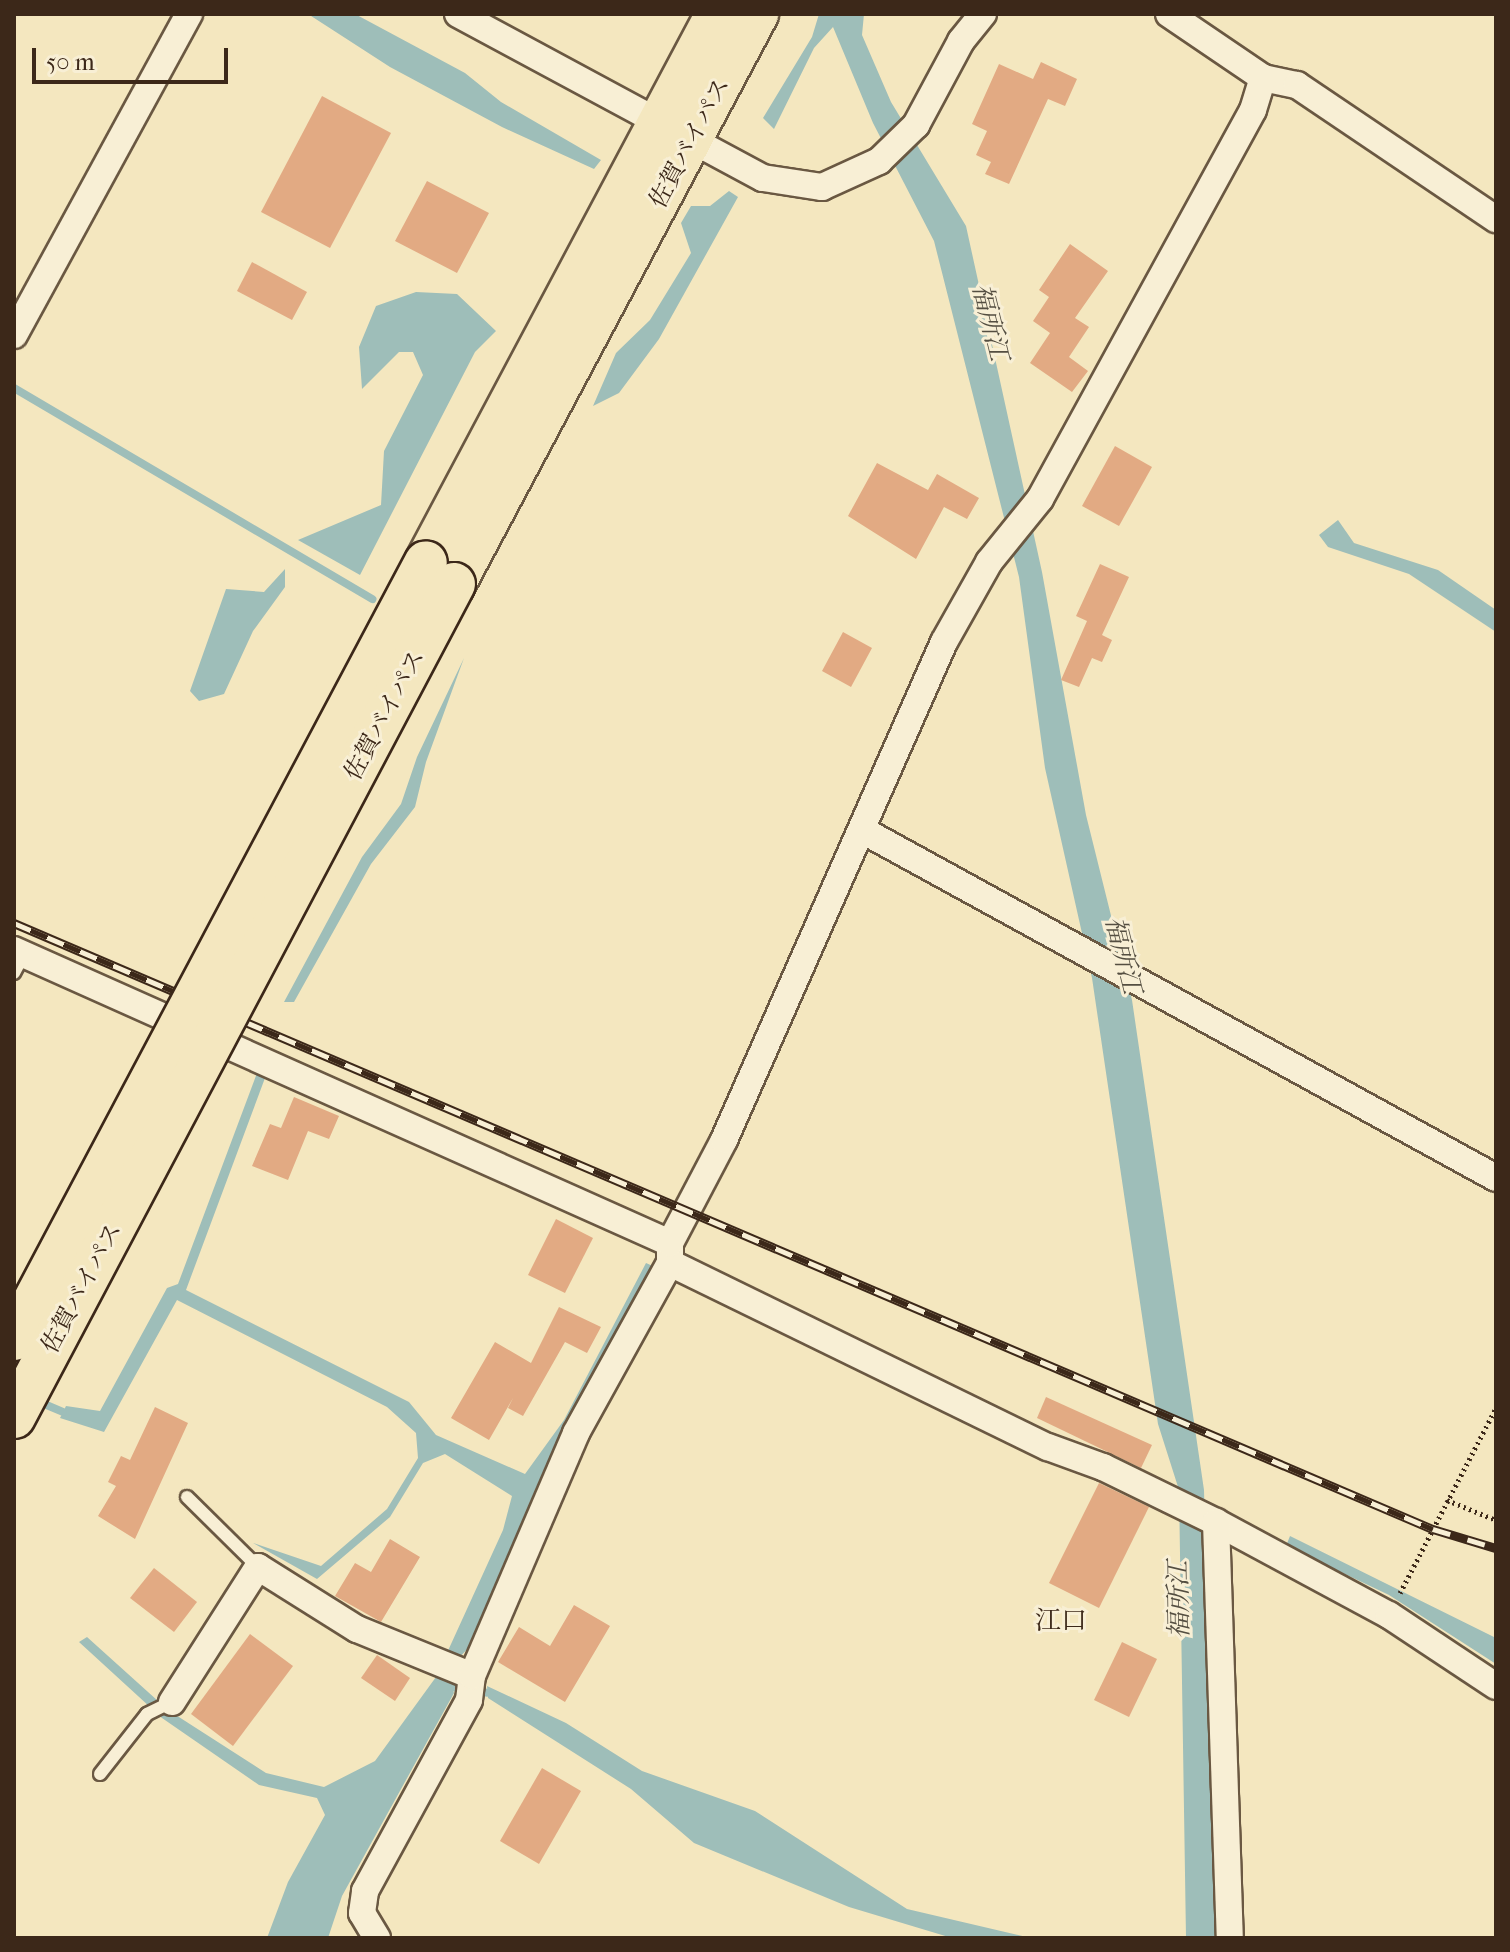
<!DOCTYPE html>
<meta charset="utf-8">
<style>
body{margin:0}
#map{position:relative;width:1510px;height:1952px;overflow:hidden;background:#f4e7bf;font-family:"IM FELL French Canon","Noto Serif JP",serif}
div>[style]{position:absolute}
.water>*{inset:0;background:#9ebeb9}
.stream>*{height:8px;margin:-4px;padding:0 4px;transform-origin:4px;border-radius:4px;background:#9ebeb9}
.building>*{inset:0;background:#e2aa83}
.path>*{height:5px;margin-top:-2.5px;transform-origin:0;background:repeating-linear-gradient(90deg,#3c2819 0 2px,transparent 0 6px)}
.roads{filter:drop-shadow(2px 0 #6a5842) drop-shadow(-2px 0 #6a5842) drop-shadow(0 2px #6a5842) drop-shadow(0 -2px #6a5842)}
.service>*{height:12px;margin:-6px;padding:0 6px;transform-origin:6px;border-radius:6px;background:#f8efd5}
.minor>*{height:26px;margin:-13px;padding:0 13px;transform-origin:13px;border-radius:13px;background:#f8efd5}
.trunk>*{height:42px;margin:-21px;padding:0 21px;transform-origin:21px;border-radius:21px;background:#f4e7bf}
.rail>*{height:9px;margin-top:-4.5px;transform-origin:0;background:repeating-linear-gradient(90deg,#f8efd5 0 18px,#3c2819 0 36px);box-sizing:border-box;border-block:2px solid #3c2819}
.bridges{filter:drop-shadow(2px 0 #3c2819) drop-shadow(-2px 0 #3c2819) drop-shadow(0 2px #3c2819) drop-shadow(0 -2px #3c2819)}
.trunk-bridge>*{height:42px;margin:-21px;padding:0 21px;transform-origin:21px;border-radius:21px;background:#f4e7bf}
span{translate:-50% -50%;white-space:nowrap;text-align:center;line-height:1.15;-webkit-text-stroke:6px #f8efd5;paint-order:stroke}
.street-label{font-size:24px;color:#3c2819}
.water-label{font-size:26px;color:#544e41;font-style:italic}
.neighbourhood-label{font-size:26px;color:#3c2819}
.frame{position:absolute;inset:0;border:16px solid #3c2819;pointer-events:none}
.scale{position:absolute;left:32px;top:48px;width:196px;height:36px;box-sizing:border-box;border:4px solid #3c2819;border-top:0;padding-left:10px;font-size:24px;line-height:28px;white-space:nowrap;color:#3c2819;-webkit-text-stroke:6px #f8efd5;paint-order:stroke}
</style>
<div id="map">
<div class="water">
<i style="clip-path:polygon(308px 14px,355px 14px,465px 73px,501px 102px,601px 160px,594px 169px,502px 127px,390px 67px)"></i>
<i style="clip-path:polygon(819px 14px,864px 14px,862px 35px,891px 102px,966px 226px,1042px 572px,1086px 815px,1132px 1000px,1204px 1490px,1216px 1938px,1186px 1938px,1179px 1490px,1158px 1424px,1092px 978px,1045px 768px,1019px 577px,934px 241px,873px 123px,833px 27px,814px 48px,774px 129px,763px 118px,812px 37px)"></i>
<i style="clip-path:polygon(729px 191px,738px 197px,659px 339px,619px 393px,593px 406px,616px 353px,650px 320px,691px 253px,681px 223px,691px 206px,710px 206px)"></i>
<i style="clip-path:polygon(416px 292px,457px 294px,496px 331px,475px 352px,360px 575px,298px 540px,381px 505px,384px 451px,423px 375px,413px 352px,399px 352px,362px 389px,359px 347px,376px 306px)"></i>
<i style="clip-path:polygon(1338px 520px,1354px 543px,1438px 570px,1496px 610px,1496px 632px,1409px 574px,1328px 547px,1319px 535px)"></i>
<i style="clip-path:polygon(285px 569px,285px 587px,253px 631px,224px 694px,199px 701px,190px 691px,226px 589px,264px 592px)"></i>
<i style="clip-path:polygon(464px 658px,426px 762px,415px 807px,371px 864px,294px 1002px,284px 1002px,362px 857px,401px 804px,417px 757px)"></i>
<i style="clip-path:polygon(257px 1073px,265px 1078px,186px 1290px,409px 1402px,436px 1435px,525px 1474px,564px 1420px,646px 1263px,655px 1267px,478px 1638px,454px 1663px,448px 1679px,454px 1693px,342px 1896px,328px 1938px,267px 1938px,288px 1882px,325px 1815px,317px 1798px,259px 1785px,162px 1718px,79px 1642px,87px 1637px,168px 1710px,266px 1773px,324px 1787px,375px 1761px,436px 1677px,503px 1530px,512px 1496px,445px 1454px,423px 1463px,390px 1517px,317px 1579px,253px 1543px,321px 1566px,387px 1509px,418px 1458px,416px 1433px,387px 1407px,177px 1300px,104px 1432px,60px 1418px,66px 1406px,100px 1411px,167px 1288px,178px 1284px)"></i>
<i style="clip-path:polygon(1290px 1536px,1496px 1638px,1496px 1664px,1389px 1595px,1286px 1546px)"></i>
<i style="clip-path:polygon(487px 1686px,566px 1723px,642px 1771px,755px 1811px,907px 1909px,1031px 1938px,952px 1938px,849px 1907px,694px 1843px,631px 1789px,488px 1698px)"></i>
</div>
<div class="stream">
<i style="left:14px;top:388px;width:416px;rotate:30.5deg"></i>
<i style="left:37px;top:1401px;width:28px;rotate:23deg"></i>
<i style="left:451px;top:1687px;width:36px;rotate:9deg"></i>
</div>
<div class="building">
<i style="clip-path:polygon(1041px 62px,1077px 79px,1065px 106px,1048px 99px,1009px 184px,985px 174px,991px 162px,976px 155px,987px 131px,972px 124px,999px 64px,1033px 79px)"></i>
<i style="clip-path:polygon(322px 96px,391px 133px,330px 248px,261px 212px)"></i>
<i style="clip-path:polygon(427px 181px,489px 213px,457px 273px,395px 241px)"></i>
<i style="clip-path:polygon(1070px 244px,1108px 271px,1075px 318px,1089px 327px,1069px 357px,1088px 371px,1072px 392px,1030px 363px,1050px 333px,1033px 321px,1049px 297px,1039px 290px)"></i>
<i style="clip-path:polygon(252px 262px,307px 292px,292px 320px,237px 291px)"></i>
<i style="clip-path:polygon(1115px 446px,1152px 467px,1119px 526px,1082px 506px)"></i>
<i style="clip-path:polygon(877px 463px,928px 490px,937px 474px,979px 498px,967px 519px,944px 507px,916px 559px,848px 516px)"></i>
<i style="clip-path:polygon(1100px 564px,1129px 577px,1102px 635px,1112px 640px,1102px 662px,1092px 658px,1079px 687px,1061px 680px,1087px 621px,1076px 616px)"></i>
<i style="clip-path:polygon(843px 632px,872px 648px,851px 687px,822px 671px)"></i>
<i style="clip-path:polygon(294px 1097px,339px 1116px,329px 1139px,308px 1131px,288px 1180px,252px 1166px,270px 1124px,281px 1128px)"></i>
<i style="clip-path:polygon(556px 1219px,593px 1238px,565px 1293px,528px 1275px)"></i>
<i style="clip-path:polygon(559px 1307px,601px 1327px,587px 1353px,565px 1342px,523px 1416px,508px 1408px,513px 1398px,489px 1440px,451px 1418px,495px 1342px,531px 1363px)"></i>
<i style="clip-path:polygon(1046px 1397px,1152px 1445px,1141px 1468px,1037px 1418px)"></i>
<i style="clip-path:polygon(155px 1407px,188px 1423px,135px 1539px,98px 1516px,116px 1486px,108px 1482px,121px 1456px,130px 1460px)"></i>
<i style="clip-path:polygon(1099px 1483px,1149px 1507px,1099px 1608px,1049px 1583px)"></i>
<i style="clip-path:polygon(390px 1539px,420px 1557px,381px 1622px,335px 1596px,355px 1563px,371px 1572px)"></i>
<i style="clip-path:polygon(154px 1568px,197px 1602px,174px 1632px,130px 1598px)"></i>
<i style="clip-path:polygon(574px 1605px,610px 1626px,565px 1702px,498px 1662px,519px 1627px,550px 1646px)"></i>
<i style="clip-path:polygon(250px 1634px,293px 1666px,233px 1746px,191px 1714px)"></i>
<i style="clip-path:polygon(1122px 1642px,1157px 1659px,1129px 1717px,1094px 1700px)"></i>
<i style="clip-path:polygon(377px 1655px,410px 1678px,395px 1701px,361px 1678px)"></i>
<i style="clip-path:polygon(542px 1768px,581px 1791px,539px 1864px,500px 1841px)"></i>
</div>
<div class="path">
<i style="left:1447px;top:1500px;width:53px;rotate:22.2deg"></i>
<i style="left:1400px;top:1593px;width:208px;rotate:-62.6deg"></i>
</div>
<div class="roads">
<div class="service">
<i style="left:14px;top:973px;width:21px;rotate:-62deg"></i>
<i style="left:187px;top:1497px;width:100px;rotate:44.6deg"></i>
<i style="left:100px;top:1774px;width:76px;rotate:-51.9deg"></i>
<i style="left:147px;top:1714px;width:28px;rotate:-26deg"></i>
</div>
<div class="minor">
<i style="left:458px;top:14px;width:346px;rotate:28.3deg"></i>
<i style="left:763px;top:178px;width:60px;rotate:8.7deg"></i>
<i style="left:822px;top:187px;width:63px;rotate:-24.5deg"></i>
<i style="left:879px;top:161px;width:52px;rotate:-44.2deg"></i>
<i style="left:916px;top:125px;width:95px;rotate:-61.8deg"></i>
<i style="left:961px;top:41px;width:35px;rotate:-51deg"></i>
<i style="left:1169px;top:14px;width:114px;rotate:34.2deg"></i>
<i style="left:1263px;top:78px;width:35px;rotate:12deg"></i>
<i style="left:1297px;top:85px;width:240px;rotate:34deg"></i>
<i style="left:14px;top:335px;width:366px;rotate:-61.4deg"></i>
<i style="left:862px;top:830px;width:723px;rotate:28.76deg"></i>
<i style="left:14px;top:950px;width:718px;rotate:24.07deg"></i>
<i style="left:670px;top:1263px;width:420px;rotate:26deg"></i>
<i style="left:1048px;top:1447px;width:59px;rotate:20deg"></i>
<i style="left:1103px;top:1467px;width:126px;rotate:26deg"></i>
<i style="left:1216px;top:1522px;width:196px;rotate:28.3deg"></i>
<i style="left:1389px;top:1615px;width:128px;rotate:33.6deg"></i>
<i style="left:1216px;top:1522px;width:416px;rotate:88.1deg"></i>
<i style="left:172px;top:1702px;width:160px;rotate:-57.5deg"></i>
<i style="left:258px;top:1567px;width:117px;rotate:32.1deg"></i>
<i style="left:357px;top:1629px;width:124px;rotate:22.2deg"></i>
<i style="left:377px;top:1938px;width:29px;rotate:-121deg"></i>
<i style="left:362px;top:1913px;width:22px;rotate:-82deg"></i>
<i style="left:365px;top:1891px;width:217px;rotate:-61.4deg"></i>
<i style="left:469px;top:1700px;width:24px;rotate:-83deg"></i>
<i style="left:472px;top:1676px;width:264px;rotate:-66.8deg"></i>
<i style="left:576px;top:1433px;width:194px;rotate:-61.1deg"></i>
<i style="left:670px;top:1263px;width:20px;rotate:-90deg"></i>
<i style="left:670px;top:1243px;width:116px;rotate:-62.3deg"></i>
<i style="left:724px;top:1140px;width:544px;rotate:-66.17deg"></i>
<i style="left:944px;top:642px;width:92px;rotate:-60.6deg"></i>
<i style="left:989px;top:562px;width:81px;rotate:-51deg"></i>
<i style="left:1040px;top:499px;width:443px;rotate:-61.3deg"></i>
<i style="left:1253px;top:110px;width:34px;rotate:-73deg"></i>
</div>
<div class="trunk">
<i style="left:426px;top:562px;width:620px;rotate:-62.03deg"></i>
<i style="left:454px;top:584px;width:646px;rotate:-62.01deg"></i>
</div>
</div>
<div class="rail">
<i style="left:14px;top:923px;width:1543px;rotate:23.13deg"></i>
<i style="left:1433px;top:1529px;width:66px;rotate:16.8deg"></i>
</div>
<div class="bridges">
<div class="trunk-bridge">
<i style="left:14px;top:1339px;width:879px;rotate:-62.07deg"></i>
<i style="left:14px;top:1417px;width:942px;rotate:-62.16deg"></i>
</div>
</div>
<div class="street-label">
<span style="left:690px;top:143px;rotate:-62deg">佐賀バイパス</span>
<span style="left:385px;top:715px;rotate:-62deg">佐賀バイパス</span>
<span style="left:82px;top:1288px;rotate:-62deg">佐賀バイパス</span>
</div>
<div class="water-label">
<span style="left:990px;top:322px;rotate:76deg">福所江</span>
<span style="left:1123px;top:955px;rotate:76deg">福所江</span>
<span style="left:1179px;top:1600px;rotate:-91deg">福所江</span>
</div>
<div class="neighbourhood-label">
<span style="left:1061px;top:1621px">江口</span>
</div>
<div class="frame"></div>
<div class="scale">50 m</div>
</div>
